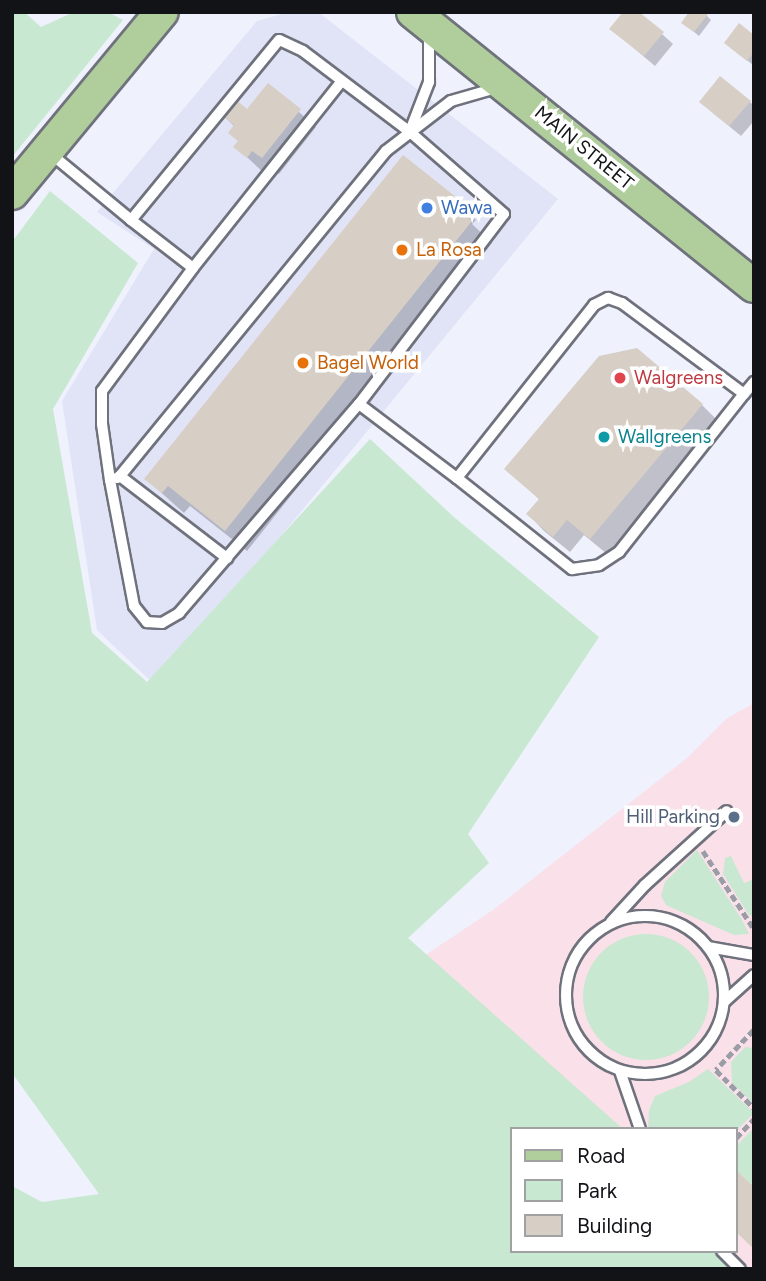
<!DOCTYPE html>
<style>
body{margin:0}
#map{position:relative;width:766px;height:1281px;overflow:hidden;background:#eff1fd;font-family:Figtree,sans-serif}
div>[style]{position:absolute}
.built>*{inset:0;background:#e0e4f6}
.education>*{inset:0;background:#fae0e9}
.green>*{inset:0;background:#c8e8d1}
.round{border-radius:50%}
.shadow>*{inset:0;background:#0003}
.building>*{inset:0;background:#d7cec5}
.path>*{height:4.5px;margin-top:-2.25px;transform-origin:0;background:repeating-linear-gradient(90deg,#9b9da6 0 7px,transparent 0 10.5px)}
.roads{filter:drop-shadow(2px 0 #6f727c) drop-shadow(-2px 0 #6f727c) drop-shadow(0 2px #6f727c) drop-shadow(0 -2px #6f727c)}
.lane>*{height:10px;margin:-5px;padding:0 5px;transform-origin:5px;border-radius:5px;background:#fff}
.lane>.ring{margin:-5px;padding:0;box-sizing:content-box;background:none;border:10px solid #fff;border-radius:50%}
.primary>*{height:32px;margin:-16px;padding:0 16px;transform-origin:16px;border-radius:16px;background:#b0ce9c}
.dots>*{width:19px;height:19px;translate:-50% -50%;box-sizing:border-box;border:4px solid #fff;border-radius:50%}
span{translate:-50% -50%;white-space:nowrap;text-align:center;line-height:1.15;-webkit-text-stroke:7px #fff;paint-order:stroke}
.street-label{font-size:19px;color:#121317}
.shop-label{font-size:19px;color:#366cbe}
.left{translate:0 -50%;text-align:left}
.food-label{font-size:19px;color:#c56008}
.health-label{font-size:19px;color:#be3a42}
.culture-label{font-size:19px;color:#0d838f}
.service-label{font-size:19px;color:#4e5e75}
.right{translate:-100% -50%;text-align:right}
.frame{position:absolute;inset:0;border:14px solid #121317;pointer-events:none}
.legend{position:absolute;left:510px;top:1127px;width:228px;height:126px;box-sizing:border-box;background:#fff;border:2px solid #a0a1a2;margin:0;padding:9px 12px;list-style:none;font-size:21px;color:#121317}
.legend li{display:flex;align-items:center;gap:14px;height:35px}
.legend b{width:35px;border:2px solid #a0a1a2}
</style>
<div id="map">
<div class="built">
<i style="clip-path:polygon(289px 12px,318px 12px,558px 199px,157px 687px,97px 630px,62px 401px,154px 249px,97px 212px,257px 21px)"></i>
</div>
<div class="education">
<i style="clip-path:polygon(evenodd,754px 703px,754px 1269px,294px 1269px,302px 1037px,493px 910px,687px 758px,726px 719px,754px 703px,512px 1129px,736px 1129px,736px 1251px,512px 1251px,512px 1129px)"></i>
</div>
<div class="green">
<i style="clip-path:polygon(12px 12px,24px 12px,41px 27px,74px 12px,108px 12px,123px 20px,12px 157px)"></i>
<i style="clip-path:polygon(50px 191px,138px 263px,53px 409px,92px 633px,147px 682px,370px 439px,455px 518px,599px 637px,468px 834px,489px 863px,408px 938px,623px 1129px,512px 1129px,512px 1251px,720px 1251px,734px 1269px,12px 1269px,12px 1186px,42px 1202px,99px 1194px,12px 1073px,12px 242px)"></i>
<i style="clip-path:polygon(697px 850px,742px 920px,749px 934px,734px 935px,666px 905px,661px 896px,665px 882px)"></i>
<i style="clip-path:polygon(731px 856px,744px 883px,754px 879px,754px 916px,749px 915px,723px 874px,725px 858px)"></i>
<i class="round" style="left:583px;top:934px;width:126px;height:126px"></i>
<i style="clip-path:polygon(745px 1047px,754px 1048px,754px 1104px,732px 1083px,731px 1062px)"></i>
<i style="clip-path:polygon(708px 1069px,754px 1113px,736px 1131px,648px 1129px,649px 1110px,655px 1096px,689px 1082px)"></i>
<i style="clip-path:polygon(754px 1128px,754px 1187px,736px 1170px,736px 1146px)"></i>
</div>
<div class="shadow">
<i style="clip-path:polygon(691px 12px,703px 12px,711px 20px,699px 36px,683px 23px)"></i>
<i style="clip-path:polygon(662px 34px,673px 44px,655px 66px,623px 39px)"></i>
<i style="clip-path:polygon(754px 37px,754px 63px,753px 65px,731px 48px)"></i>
<i style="clip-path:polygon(268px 85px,316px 127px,279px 174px,269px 166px,264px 173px,236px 147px,239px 142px,235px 127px,223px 115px,248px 111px)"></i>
<i style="clip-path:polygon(750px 102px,754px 106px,754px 121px,741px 136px,713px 113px)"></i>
<i style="clip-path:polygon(455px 198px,476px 220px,472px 224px,492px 243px,247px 551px,190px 506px,184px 513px,146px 479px)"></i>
<i style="clip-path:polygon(702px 405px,718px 421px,607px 554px,584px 535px,570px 552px,544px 531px,528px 514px,540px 500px,507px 469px)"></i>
</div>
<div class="building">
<i style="clip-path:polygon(623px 12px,639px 12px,664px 32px,644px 56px,609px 29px)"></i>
<i style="clip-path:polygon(689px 12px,708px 14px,694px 32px,681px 23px)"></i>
<i style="clip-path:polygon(739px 23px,754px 35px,754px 52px,747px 61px,724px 43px)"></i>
<i style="clip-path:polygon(720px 76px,751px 101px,729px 126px,699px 102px)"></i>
<i style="clip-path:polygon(268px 83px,301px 109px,262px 158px,252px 151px,247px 158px,233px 147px,238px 141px,228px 133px,234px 125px,221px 115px,234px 98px,247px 109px)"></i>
<i style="clip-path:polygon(403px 155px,456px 197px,450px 203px,472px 221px,225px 531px,168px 486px,162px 493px,144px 479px)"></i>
<i style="clip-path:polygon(637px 348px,703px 404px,590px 539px,567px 520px,553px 537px,526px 514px,539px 499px,504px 469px,599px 356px)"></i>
<i style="clip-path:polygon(736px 1170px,754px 1187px,754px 1249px,736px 1232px)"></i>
</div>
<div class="path">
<i style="left:703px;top:851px;width:93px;rotate:56.8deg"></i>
<i style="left:754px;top:1030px;width:55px;rotate:133.5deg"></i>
<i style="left:716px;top:1070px;width:54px;rotate:45deg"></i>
<i style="left:736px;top:1138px;width:26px;rotate:-47deg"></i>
</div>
<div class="roads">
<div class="lane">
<i style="left:410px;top:131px;width:53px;rotate:-68.8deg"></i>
<i style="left:429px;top:82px;width:48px;rotate:-90deg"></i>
<i style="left:51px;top:154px;width:104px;rotate:39.5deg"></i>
<i style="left:131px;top:220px;width:78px;rotate:37.7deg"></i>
<i style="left:193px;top:268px;width:153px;rotate:126.5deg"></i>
<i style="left:102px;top:391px;width:33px;rotate:90deg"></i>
<i style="left:102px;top:424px;width:57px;rotate:81.9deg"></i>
<i style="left:110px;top:480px;width:128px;rotate:79.2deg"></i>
<i style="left:134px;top:606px;width:21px;rotate:51deg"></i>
<i style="left:147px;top:622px;width:15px;rotate:4deg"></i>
<i style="left:162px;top:623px;width:20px;rotate:-30deg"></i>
<i style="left:179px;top:613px;width:276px;rotate:-49.3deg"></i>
<i style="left:359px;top:404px;width:239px;rotate:-52.7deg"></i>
<i style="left:504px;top:214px;width:125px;rotate:-138.9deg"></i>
<i style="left:410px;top:132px;width:134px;rotate:-142.9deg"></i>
<i style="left:303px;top:51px;width:26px;rotate:-155deg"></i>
<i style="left:279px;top:40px;width:233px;rotate:129.4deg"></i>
<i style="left:193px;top:268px;width:238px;rotate:-51.5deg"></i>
<i style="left:359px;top:404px;width:123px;rotate:37.1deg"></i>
<i style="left:457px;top:478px;width:221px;rotate:-51.6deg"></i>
<i style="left:594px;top:305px;width:16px;rotate:-27deg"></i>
<i style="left:608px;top:298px;width:15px;rotate:20deg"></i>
<i style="left:622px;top:303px;width:152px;rotate:36.7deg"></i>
<i style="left:744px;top:394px;width:16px;rotate:-50deg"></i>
<i style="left:120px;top:476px;width:420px;rotate:-50.7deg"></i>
<i style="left:386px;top:151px;width:82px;rotate:-37.6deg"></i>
<i style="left:451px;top:101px;width:47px;rotate:-16.1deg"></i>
<i style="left:117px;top:478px;width:4px;rotate:-34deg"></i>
<i style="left:120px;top:476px;width:135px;rotate:37.5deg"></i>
<i style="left:457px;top:478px;width:147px;rotate:38.4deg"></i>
<i style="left:572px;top:569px;width:27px;rotate:-8deg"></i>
<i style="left:599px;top:565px;width:24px;rotate:-33deg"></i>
<i style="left:619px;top:552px;width:201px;rotate:-51.7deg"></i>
<i class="ring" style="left:566px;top:916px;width:148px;height:148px"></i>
<i style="left:611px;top:922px;width:50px;rotate:-47.4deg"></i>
<i style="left:645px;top:885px;width:110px;rotate:-42.1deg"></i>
<i style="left:708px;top:947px;width:47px;rotate:9.9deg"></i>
<i style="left:724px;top:1002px;width:40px;rotate:-42deg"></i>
<i style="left:620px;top:1071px;width:61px;rotate:71deg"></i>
<i style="left:722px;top:1251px;width:25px;rotate:45deg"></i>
</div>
<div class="primary">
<i style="left:413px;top:12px;width:437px;rotate:38.8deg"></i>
<i style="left:12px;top:193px;width:235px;rotate:-50.4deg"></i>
</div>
</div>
<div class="dots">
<i style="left:427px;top:208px;background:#3f7fe0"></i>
<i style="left:402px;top:250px;background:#e8710a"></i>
<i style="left:303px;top:363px;background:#e8710a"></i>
<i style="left:620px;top:378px;background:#e0444e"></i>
<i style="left:604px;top:437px;background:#0f9aa8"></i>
<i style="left:734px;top:817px;background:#5c6f8a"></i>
</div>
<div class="street-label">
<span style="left:584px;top:148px;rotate:39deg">MAIN STREET</span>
</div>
<div class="shop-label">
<span class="left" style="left:441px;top:208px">Wawa</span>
</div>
<div class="food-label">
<span class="left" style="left:416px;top:250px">La Rosa</span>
<span class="left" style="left:317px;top:363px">Bagel World</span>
</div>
<div class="health-label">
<span class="left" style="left:634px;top:378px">Walgreens</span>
</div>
<div class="culture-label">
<span class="left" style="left:618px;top:437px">Wallgreens</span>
</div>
<div class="service-label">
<span class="right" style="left:720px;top:817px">Hill Parking</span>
</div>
<div class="frame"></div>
<ul class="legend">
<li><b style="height:9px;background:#b0ce9c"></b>Road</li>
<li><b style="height:19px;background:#c8e8d1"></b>Park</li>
<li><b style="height:19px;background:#d7cec5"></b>Building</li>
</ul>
</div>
